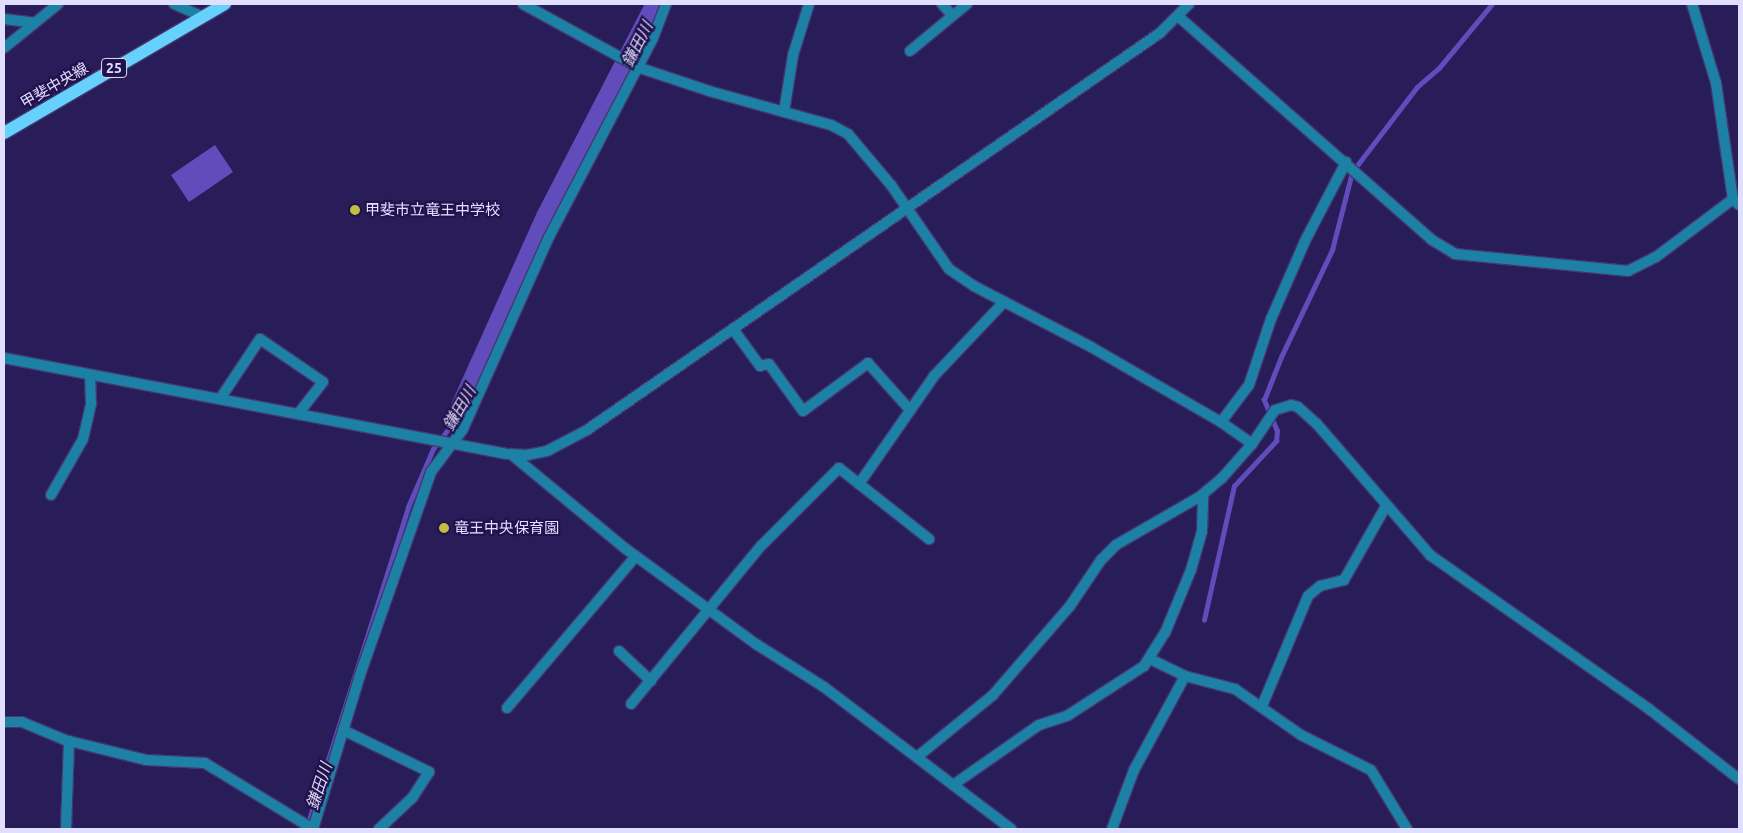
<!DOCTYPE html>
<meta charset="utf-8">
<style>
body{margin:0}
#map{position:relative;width:1743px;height:833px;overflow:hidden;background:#291d59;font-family:Ubuntu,"Noto Sans JP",sans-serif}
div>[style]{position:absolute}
.water>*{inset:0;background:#614cbb}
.stream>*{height:4.5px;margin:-2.25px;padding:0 2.25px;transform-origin:2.25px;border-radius:2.25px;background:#614cbb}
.river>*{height:25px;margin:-12.5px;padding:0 12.5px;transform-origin:12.5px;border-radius:12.5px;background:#614cbb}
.roads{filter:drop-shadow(1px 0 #433870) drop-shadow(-1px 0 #433870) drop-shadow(0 1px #433870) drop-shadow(0 -1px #433870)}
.minor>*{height:10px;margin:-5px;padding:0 5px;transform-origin:5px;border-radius:5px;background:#1c81a5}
.primary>*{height:12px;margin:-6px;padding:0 6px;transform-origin:6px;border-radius:6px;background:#67d1fd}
.dots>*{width:14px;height:14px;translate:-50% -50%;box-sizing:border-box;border:2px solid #21124d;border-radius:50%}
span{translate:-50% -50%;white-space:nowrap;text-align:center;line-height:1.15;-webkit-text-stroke:4.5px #21124d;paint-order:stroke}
.shield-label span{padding:1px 4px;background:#21124d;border:1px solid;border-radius:4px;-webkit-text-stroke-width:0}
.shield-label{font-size:14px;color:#e0dffd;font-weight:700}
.street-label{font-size:15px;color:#e0dffd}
.poi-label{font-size:15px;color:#e0dffd}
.left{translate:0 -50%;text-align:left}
.water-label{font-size:16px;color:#d9d8f5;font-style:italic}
.frame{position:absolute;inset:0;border:5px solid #e0dffd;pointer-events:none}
</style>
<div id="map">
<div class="water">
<i style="clip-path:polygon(215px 145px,233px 172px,189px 202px,171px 175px)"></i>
</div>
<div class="stream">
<i style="left:1204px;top:620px;width:137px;rotate:-77.4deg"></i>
<i style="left:1234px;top:486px;width:62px;rotate:-47deg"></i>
<i style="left:1276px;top:441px;width:10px;rotate:-84deg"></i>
<i style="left:1277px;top:431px;width:34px;rotate:-113deg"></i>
<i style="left:1264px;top:400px;width:46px;rotate:-68.4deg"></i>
<i style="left:1281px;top:357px;width:119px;rotate:-64.5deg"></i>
<i style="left:1332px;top:250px;width:81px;rotate:-75.6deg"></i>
<i style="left:1352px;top:172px;width:107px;rotate:-52.6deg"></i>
<i style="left:1417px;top:87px;width:29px;rotate:-41deg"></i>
<i style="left:1439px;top:68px;width:83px;rotate:-50.4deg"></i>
<i style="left:307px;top:826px;width:335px;rotate:-72.4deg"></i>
<i style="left:408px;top:507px;width:63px;rotate:-66.7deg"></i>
<i style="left:433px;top:449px;width:43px;rotate:-52.6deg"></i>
</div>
<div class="river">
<i style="left:459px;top:415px;width:219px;rotate:-65.8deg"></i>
<i style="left:549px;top:215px;width:237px;rotate:-62.7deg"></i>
</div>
<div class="roads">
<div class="minor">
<i style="left:174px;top:4px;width:32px;rotate:24deg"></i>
<i style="left:523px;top:4px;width:133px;rotate:28.7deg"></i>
<i style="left:640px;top:68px;width:73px;rotate:18.4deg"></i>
<i style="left:709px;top:91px;width:127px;rotate:15.6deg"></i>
<i style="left:831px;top:125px;width:19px;rotate:28deg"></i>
<i style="left:848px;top:134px;width:67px;rotate:49.9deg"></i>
<i style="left:891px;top:185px;width:102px;rotate:55.4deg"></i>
<i style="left:949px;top:269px;width:30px;rotate:34deg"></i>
<i style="left:974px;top:286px;width:132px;rotate:27.5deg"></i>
<i style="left:1091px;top:347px;width:150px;rotate:30deg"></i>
<i style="left:1221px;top:422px;width:38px;rotate:35deg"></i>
<i style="left:1252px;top:444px;width:45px;rotate:131.4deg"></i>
<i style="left:1222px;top:478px;width:30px;rotate:140deg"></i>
<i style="left:1199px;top:497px;width:96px;rotate:150deg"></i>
<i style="left:1116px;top:545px;width:21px;rotate:135deg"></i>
<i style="left:1101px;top:560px;width:55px;rotate:124deg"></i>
<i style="left:1070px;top:606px;width:118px;rotate:130.9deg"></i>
<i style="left:993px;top:695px;width:98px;rotate:140.8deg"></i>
<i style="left:942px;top:4px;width:15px;rotate:48deg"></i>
<i style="left:1692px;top:4px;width:83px;rotate:73.1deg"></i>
<i style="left:1716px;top:83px;width:117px;rotate:81.7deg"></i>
<i style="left:1733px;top:199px;width:8px;rotate:45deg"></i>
<i style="left:1179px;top:17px;width:337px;rotate:41.4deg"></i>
<i style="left:1432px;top:240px;width:27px;rotate:31deg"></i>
<i style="left:1455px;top:254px;width:174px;rotate:5.6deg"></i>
<i style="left:1628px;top:271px;width:31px;rotate:-27deg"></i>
<i style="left:1656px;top:257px;width:96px;rotate:-37deg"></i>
<i style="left:4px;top:19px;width:31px;rotate:7deg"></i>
<i style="left:4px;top:48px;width:70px;rotate:-39.2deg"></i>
<i style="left:910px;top:51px;width:74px;rotate:-39.5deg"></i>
<i style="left:784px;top:112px;width:58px;rotate:-81deg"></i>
<i style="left:793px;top:55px;width:53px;rotate:-72.6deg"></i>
<i style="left:733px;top:329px;width:46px;rotate:53.9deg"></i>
<i style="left:760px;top:366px;width:9px;rotate:-13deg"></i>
<i style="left:769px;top:364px;width:58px;rotate:54.1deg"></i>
<i style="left:803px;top:411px;width:81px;rotate:-36.4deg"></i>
<i style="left:868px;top:363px;width:63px;rotate:48.2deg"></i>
<i style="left:4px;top:358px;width:512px;rotate:10.81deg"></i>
<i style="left:507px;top:454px;width:20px;rotate:3deg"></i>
<i style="left:527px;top:455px;width:20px;rotate:-11deg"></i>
<i style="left:547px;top:451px;width:45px;rotate:-27.7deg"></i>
<i style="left:587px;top:430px;width:697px;rotate:-34.72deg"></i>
<i style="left:1160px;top:33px;width:41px;rotate:-45deg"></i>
<i style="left:220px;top:399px;width:72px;rotate:-56.3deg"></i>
<i style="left:260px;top:339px;width:76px;rotate:34.3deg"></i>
<i style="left:323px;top:382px;width:41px;rotate:128deg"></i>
<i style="left:1221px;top:422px;width:46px;rotate:-52.9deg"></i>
<i style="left:1249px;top:385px;width:70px;rotate:-71.6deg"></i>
<i style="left:1271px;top:319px;width:87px;rotate:-66.4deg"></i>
<i style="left:1306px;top:239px;width:87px;rotate:-62.5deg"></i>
<i style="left:1252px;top:444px;width:41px;rotate:-55.9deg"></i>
<i style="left:1275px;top:410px;width:17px;rotate:-17deg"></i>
<i style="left:1291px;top:405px;width:7px;rotate:16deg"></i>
<i style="left:1298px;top:407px;width:25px;rotate:42deg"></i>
<i style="left:1317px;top:424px;width:173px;rotate:49.2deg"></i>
<i style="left:1430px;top:555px;width:268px;rotate:35.1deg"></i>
<i style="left:1649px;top:709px;width:114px;rotate:37.9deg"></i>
<i style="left:511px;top:454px;width:149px;rotate:39.6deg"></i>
<i style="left:626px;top:549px;width:161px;rotate:36.2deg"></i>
<i style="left:756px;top:644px;width:80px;rotate:32.3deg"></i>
<i style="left:824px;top:687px;width:235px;rotate:37.2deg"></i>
<i style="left:859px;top:484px;width:131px;rotate:-55.2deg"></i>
<i style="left:934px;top:376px;width:102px;rotate:-46.6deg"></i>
<i style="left:51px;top:495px;width:64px;rotate:-60.3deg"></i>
<i style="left:83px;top:439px;width:37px;rotate:-77deg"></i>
<i style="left:91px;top:403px;width:28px;rotate:-92deg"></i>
<i style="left:619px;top:651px;width:44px;rotate:43.2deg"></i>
<i style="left:1150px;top:659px;width:39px;rotate:26deg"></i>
<i style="left:1185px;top:676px;width:52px;rotate:14.6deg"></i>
<i style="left:1235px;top:689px;width:80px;rotate:34.9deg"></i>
<i style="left:1301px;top:735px;width:78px;rotate:26.6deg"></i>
<i style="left:1371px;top:770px;width:69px;rotate:58.6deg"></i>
<i style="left:631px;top:704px;width:205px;rotate:-50.6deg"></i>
<i style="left:761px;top:546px;width:110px;rotate:-45deg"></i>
<i style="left:839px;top:468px;width:115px;rotate:38.3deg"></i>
<i style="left:1262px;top:706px;width:119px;rotate:-67.3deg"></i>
<i style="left:1308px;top:596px;width:16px;rotate:-40deg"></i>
<i style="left:1320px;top:586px;width:25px;rotate:-14deg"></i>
<i style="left:1344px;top:580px;width:85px;rotate:-60.4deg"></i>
<i style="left:507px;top:708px;width:199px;rotate:-49.7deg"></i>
<i style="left:4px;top:722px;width:18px"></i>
<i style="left:22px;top:722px;width:47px;rotate:22.7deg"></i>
<i style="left:65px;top:740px;width:83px;rotate:13.9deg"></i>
<i style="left:146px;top:760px;width:59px;rotate:2.9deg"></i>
<i style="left:205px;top:763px;width:127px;rotate:31.4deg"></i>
<i style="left:343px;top:730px;width:96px;rotate:26deg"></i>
<i style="left:429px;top:772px;width:30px;rotate:123deg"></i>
<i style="left:413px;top:797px;width:47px;rotate:136.7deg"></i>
<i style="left:953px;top:785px;width:105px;rotate:-34.9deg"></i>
<i style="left:1039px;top:725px;width:29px;rotate:-18deg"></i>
<i style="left:1067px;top:716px;width:92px;rotate:-33deg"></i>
<i style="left:1144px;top:666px;width:39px;rotate:-58deg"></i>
<i style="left:1165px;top:633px;width:68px;rotate:-67.6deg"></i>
<i style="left:1191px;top:570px;width:41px;rotate:-74.2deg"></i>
<i style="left:1202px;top:531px;width:37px;rotate:-88deg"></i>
<i style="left:66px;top:829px;width:88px;rotate:-88deg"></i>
<i style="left:313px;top:829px;width:161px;rotate:-73deg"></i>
<i style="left:360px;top:675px;width:215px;rotate:-70.7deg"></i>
<i style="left:431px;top:472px;width:54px;rotate:-53.3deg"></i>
<i style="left:463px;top:429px;width:210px;rotate:-65.9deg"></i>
<i style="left:549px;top:237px;width:225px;rotate:-62.4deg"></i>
<i style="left:653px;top:38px;width:36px;rotate:-69deg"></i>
<i style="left:1112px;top:829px;width:63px;rotate:-69.6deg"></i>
<i style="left:1134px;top:770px;width:107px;rotate:-61.5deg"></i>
</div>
<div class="primary">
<i style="left:4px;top:133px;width:256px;rotate:-30.3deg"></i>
</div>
</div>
<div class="dots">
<i style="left:355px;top:210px;background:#c1bd40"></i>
<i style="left:444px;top:528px;background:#c1bd40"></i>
</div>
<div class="shield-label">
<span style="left:114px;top:68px">25</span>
</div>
<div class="street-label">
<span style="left:54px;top:85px;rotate:-30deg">甲斐中央線</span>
</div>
<div class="poi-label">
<span class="left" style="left:365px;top:210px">甲斐市立竜王中学校</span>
<span class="left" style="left:454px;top:528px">竜王中央保育園</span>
</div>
<div class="water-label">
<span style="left:637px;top:44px;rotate:-63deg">鎌田川</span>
<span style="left:459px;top:408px;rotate:-60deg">鎌田川</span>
<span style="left:319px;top:786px;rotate:-72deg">鎌田川</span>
</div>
<div class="frame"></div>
</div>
